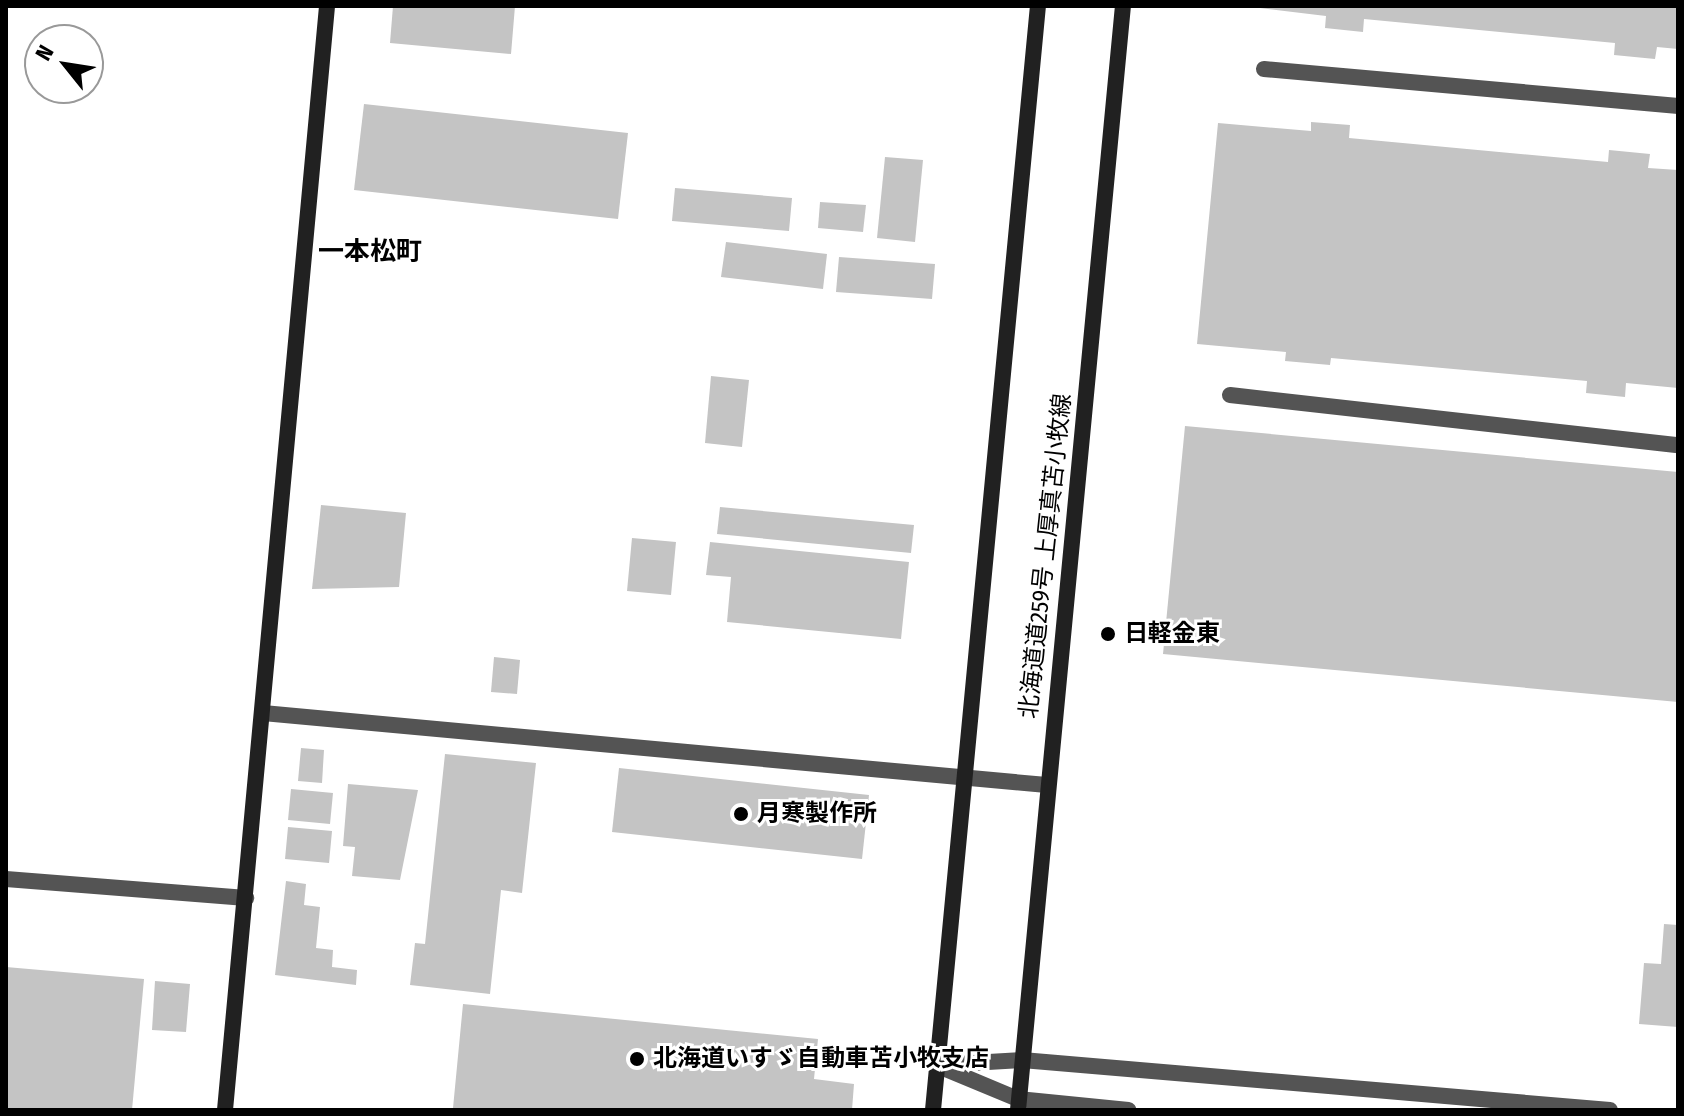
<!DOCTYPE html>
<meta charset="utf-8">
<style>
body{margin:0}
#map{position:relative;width:1684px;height:1116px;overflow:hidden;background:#fff;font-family:"Fira Sans Condensed","Noto Sans JP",sans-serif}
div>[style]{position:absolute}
.building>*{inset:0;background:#c4c4c4}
.lane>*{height:16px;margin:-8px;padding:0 8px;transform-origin:8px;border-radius:8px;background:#545454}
.street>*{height:16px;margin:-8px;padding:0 8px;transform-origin:8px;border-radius:8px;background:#545454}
.secondary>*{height:16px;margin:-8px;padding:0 8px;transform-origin:8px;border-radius:8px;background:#212121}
.dots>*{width:22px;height:22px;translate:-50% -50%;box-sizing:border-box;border:4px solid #fff;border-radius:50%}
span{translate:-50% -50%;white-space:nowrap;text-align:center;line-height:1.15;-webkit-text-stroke:6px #fff;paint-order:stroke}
.street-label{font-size:24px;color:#000}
.poi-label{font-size:24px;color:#000;font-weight:700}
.left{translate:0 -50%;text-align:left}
.neighbourhood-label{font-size:26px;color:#000;font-weight:700}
.frame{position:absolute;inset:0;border:8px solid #000;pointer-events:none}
.north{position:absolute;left:24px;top:24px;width:80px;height:80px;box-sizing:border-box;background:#fff;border:2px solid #999;border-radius:50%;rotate:300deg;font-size:22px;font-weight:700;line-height:32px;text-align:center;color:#000}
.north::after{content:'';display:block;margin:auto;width:28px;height:36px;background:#000;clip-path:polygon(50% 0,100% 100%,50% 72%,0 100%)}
</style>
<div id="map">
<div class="building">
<i style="clip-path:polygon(393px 6px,515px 6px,511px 54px,390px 43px)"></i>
<i style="clip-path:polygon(1244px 6px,1678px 6px,1678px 49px,1657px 47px,1655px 59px,1614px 55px,1615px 43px,1364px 19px,1363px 32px,1325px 28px,1326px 16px)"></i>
<i style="clip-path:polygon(364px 104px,628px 133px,618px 219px,354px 190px)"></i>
<i style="clip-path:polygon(1311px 122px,1350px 125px,1349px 138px,1608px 162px,1609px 150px,1650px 154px,1648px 168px,1678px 170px,1678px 388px,1626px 383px,1625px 397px,1586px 393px,1587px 381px,1331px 358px,1330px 365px,1285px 361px,1286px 352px,1197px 344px,1218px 123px,1311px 131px)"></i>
<i style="clip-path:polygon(885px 157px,923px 160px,915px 242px,877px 238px)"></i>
<i style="clip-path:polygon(675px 188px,792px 198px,789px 231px,672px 221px)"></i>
<i style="clip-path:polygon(820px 202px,866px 205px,863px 232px,818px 228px)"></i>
<i style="clip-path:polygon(726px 242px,827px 254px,823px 289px,721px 277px)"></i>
<i style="clip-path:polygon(839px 257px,935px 264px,932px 299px,836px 292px)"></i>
<i style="clip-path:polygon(711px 376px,749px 380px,742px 447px,705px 443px)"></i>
<i style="clip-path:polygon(1185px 426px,1678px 472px,1678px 702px,1163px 654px)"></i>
<i style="clip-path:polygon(321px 505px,406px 513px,399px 587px,312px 589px)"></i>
<i style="clip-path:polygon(720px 507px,914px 525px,911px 553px,717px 534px)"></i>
<i style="clip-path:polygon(632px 538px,676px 542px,671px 595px,627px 591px)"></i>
<i style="clip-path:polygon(710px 542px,909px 562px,901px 639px,727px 622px,731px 577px,706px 575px)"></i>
<i style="clip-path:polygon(494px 657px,520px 660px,517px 694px,491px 692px)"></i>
<i style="clip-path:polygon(301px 748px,324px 750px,322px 783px,298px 781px)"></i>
<i style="clip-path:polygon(445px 754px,536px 763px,522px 893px,501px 890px,490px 994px,410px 985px,415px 943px,425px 944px)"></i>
<i style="clip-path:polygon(619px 768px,869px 795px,862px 859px,612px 832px)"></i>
<i style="clip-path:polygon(348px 784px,418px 790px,400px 880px,352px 876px,355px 847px,343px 846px)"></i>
<i style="clip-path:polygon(291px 789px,333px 793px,330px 824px,288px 820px)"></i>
<i style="clip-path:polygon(288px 827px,332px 831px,329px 863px,285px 859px)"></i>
<i style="clip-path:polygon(286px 881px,306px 884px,304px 905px,320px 907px,316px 948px,333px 950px,332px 967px,357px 970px,356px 985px,275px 975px)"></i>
<i style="clip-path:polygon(1664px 924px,1678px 925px,1678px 1027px,1639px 1024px,1644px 963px,1661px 964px)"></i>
<i style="clip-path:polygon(6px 967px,144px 979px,132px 1110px,6px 1110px)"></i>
<i style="clip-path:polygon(155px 981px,190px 984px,186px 1032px,152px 1030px)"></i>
<i style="clip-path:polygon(463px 1004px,818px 1039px,814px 1079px,854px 1084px,852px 1110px,453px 1108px)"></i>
</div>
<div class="lane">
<i style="left:1264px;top:69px;width:416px;rotate:5.1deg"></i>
<i style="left:1230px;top:395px;width:451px;rotate:6.4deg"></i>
<i style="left:6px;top:879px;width:241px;rotate:4.5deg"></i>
</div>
<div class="street">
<i style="left:263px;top:713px;width:787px;rotate:5.25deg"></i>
<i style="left:937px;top:1065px;width:85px;rotate:-3.4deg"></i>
<i style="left:1022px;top:1060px;width:590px;rotate:4.86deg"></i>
<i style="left:941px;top:1067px;width:83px;rotate:22.6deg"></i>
<i style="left:1018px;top:1099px;width:111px;rotate:5.7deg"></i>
</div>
<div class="secondary">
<i style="left:225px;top:1110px;width:1109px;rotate:-84.72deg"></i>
<i style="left:933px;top:1110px;width:1109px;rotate:-84.57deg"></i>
<i style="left:1018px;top:1110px;width:1109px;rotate:-84.57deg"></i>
</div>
<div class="dots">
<i style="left:1108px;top:634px;background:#000"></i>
<i style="left:741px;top:814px;background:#000"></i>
<i style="left:637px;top:1059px;background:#000"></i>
</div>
<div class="street-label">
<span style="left:1046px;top:556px;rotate:-84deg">北海道道259号 上厚真苫小牧線</span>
</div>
<div class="poi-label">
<span class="left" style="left:1124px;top:634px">日軽金東</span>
<span class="left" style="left:757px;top:814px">月寒製作所</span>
<span class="left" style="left:653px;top:1059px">北海道いすゞ自動車苫小牧支店</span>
</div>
<div class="neighbourhood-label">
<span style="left:370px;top:252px">一本松町</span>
</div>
<div class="frame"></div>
<div class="north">N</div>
</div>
